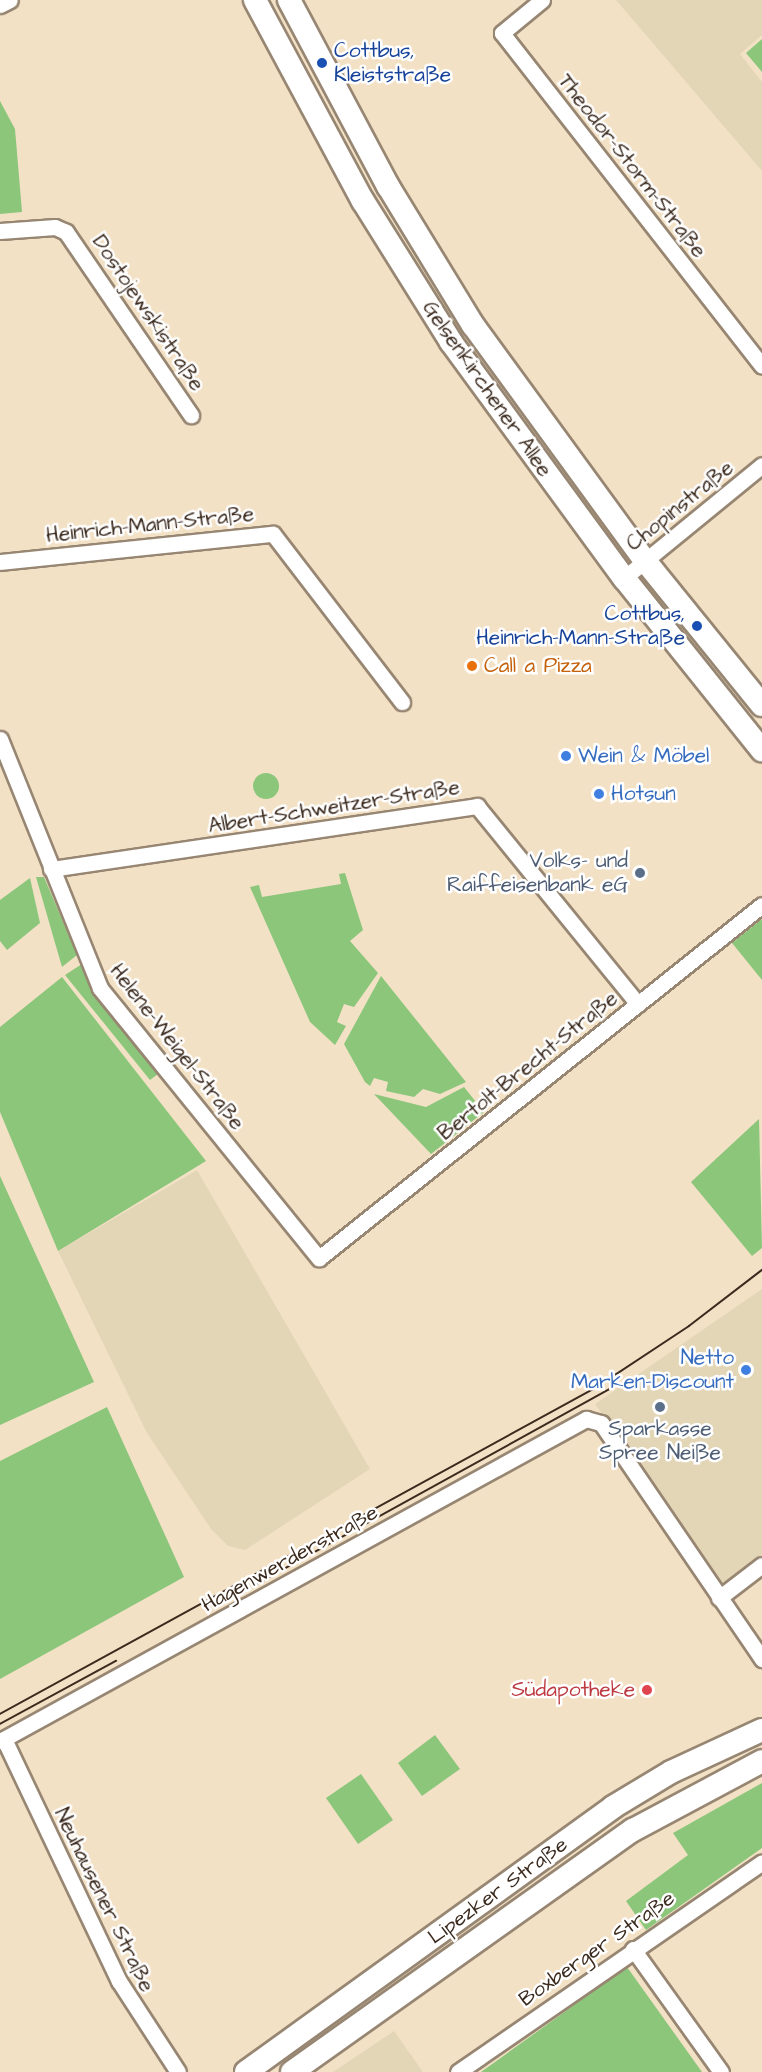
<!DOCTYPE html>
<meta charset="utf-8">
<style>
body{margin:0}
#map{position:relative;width:762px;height:2072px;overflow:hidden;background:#f3e1c6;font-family:"Architects Daughter",sans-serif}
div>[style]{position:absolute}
.built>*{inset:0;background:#e3d6b7}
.green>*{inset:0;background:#8bc67b}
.round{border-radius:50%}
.roads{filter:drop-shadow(2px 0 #978672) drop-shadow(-2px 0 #978672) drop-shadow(0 2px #978672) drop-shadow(0 -2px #978672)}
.street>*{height:15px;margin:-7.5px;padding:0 7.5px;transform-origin:7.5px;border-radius:7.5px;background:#fff}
.secondary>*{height:22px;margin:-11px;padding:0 11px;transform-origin:11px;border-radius:11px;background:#fff}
.tram>*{height:1.5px;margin:-0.75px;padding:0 0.75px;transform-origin:0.75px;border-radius:0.75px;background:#3b2a1e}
.dots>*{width:16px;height:16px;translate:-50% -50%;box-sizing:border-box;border:3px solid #fff;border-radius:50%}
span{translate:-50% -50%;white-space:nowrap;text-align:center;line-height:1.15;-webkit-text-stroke:5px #fff;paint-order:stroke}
.transit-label{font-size:21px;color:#164399}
.left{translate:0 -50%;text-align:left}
.right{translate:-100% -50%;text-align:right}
.street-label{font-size:21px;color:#3b2a1e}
.food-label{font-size:21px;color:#c56008}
.shop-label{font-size:21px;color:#366cbe}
.service-label{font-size:21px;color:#4e5e75}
.health-label{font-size:21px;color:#be3a42}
</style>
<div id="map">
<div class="built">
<i style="clip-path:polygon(616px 0,762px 0,762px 35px,740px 54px,762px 82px,762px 171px)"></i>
<i style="clip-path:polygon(197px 1170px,370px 1469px,245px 1550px,228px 1546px,211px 1529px,147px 1433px,58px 1251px)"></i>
<i style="clip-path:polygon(762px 1289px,762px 1554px,722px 1585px,595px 1404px)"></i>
<i style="clip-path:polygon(394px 2031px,423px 2072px,333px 2072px)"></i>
</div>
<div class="green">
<i style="clip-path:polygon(762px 39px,762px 72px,746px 53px)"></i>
<i style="clip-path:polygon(0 101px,15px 129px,22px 212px,0 214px)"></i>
<i class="round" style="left:253px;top:773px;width:26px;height:26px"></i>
<i style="clip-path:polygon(345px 873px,363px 930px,350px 941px,378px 973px,354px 1007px,344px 1004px,337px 1022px,346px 1026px,335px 1045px,310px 1022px,250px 887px,259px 885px,262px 897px,341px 884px,339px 874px)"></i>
<i style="clip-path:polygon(36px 877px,44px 877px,77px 955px,62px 967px)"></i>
<i style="clip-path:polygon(30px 878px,40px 923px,7px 950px,0 941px,0 900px)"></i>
<i style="clip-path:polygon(762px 919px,762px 980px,732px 943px)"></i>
<i style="clip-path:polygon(82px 964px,158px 1074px,150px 1080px,65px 975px)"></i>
<i style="clip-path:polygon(381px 976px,466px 1082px,440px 1094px,423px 1089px,414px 1097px,386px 1091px,388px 1082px,374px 1078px,370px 1086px,365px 1082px,344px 1044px)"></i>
<i style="clip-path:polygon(62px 977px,206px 1161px,58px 1251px,0 1112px,0 1027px)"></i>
<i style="clip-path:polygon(464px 1087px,484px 1112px,431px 1154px,374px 1094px,426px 1107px)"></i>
<i style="clip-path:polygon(759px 1119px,762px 1248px,752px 1256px,691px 1182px)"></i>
<i style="clip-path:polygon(0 1176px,94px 1382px,0 1425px)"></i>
<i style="clip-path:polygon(107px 1407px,184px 1577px,0 1679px,0 1461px)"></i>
<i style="clip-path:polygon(435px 1735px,460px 1769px,422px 1796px,398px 1763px)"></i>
<i style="clip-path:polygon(361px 1774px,393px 1820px,358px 1844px,326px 1798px)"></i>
<i style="clip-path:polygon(762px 1783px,762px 1848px,646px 1930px,626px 1901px,688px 1855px,673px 1833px)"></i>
<i style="clip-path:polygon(627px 1967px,702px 2072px,481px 2072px)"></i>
</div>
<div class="roads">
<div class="street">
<i style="left:542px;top:0;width:52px;rotate:140.5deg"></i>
<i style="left:502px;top:33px;width:422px;rotate:52deg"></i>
<i style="left:0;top:5px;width:11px;rotate:-27deg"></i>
<i style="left:0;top:231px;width:55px;rotate:-4.2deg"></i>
<i style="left:55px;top:227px;width:12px;rotate:24deg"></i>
<i style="left:66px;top:232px;width:222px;rotate:55.7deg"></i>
<i style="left:0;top:562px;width:274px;rotate:-5.9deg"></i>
<i style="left:273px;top:534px;width:212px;rotate:52.5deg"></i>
<i style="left:624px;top:578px;width:178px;rotate:-39.3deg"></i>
<i style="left:0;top:739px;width:268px;rotate:68.1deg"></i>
<i style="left:100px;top:988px;width:348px;rotate:51deg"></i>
<i style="left:319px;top:1258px;width:566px;rotate:-38.55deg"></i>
<i style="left:51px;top:869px;width:431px;rotate:-8.4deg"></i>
<i style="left:477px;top:806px;width:255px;rotate:50.9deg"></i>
<i style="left:719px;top:1598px;width:54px;rotate:-37.5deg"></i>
<i style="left:4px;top:1739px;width:268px;rotate:64.6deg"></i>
<i style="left:119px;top:1981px;width:108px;rotate:57deg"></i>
<i style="left:0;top:1741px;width:669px;rotate:-28.79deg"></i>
<i style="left:586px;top:1419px;width:16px;rotate:15deg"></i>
<i style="left:601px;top:1423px;width:286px;rotate:55.7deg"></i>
<i style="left:633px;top:1949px;width:151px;rotate:54.4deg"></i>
<i style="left:458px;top:2072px;width:369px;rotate:-34.6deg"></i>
</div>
<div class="secondary">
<i style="left:255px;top:0;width:228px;rotate:61.8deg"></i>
<i style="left:363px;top:201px;width:166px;rotate:58deg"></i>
<i style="left:451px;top:342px;width:293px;rotate:53.8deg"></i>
<i style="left:624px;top:578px;width:221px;rotate:51.3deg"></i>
<i style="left:289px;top:0;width:211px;rotate:62deg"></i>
<i style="left:388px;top:186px;width:163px;rotate:58.6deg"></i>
<i style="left:473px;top:325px;width:293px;rotate:53.9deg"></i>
<i style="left:646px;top:562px;width:184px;rotate:51deg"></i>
<i style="left:246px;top:2072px;width:453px;rotate:-35.8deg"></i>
<i style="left:613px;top:1807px;width:68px;rotate:-31.1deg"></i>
<i style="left:671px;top:1772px;width:100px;rotate:-24.8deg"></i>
<i style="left:292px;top:2072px;width:418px;rotate:-35.4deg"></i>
<i style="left:633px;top:1830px;width:146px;rotate:-28.1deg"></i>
</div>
</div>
<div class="tram">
<i style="left:253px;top:1586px;width:419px;rotate:-28.9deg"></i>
<i style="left:0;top:1714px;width:681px;rotate:-28.71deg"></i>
<i style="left:597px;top:1387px;width:110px;rotate:-33.5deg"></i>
<i style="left:689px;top:1326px;width:92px;rotate:-37.5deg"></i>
<i style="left:0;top:1724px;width:132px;rotate:-28.5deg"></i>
</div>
<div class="dots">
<i style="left:322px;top:63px;background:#1a4fb4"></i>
<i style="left:697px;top:626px;background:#1a4fb4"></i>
<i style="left:472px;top:666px;background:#e8710a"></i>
<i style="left:566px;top:756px;background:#3f7fe0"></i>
<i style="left:599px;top:794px;background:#3f7fe0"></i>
<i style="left:640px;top:873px;background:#5c6f8a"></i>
<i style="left:746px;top:1370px;background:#3f7fe0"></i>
<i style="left:660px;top:1407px;background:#5c6f8a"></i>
<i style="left:647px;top:1690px;background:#e0444e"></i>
</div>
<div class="transit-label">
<span class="left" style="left:334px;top:63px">Cottbus,<br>Kleiststraße</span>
<span class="right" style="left:685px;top:626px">Cottbus,<br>Heinrich-Mann-Straße</span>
</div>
<div class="street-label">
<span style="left:632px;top:166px;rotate:52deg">Theodor-Storm-Straße</span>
<span style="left:148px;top:313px;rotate:56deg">Dostojewskistraße</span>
<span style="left:487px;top:389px;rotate:55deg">Gelsenkirchener Allee</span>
<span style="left:680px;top:506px;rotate:-39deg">Chopinstraße</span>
<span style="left:150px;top:525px;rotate:-6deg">Heinrich-Mann-Straße</span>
<span style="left:334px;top:807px;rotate:-9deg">Albert-Schweitzer-Straße</span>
<span style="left:177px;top:1047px;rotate:52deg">Helene-Weigel-Straße</span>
<span style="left:528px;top:1066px;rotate:-39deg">Bertolt-Brecht-Straße</span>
<span style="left:290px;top:1559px;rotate:-29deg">Hagenwerderstraße</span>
<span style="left:498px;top:1891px;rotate:-36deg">Lipezker Straße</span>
<span style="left:104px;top:1900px;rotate:64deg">Neuhausener Straße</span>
<span style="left:597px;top:1949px;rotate:-35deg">Boxberger Straße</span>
</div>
<div class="food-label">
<span class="left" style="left:484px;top:666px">Call a Pizza</span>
</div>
<div class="shop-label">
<span class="left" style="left:578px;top:756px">Wein &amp; Möbel</span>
<span class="left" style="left:611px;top:794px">Hotsun</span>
<span class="right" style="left:734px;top:1370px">Netto<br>Marken-Discount</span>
</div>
<div class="service-label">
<span class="right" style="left:628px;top:873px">Volks- und<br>Raiffeisenbank eG</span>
<span style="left:660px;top:1441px">Sparkasse<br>Spree Neiße</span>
</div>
<div class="health-label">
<span class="right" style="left:635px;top:1690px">Südapotheke</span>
</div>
</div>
